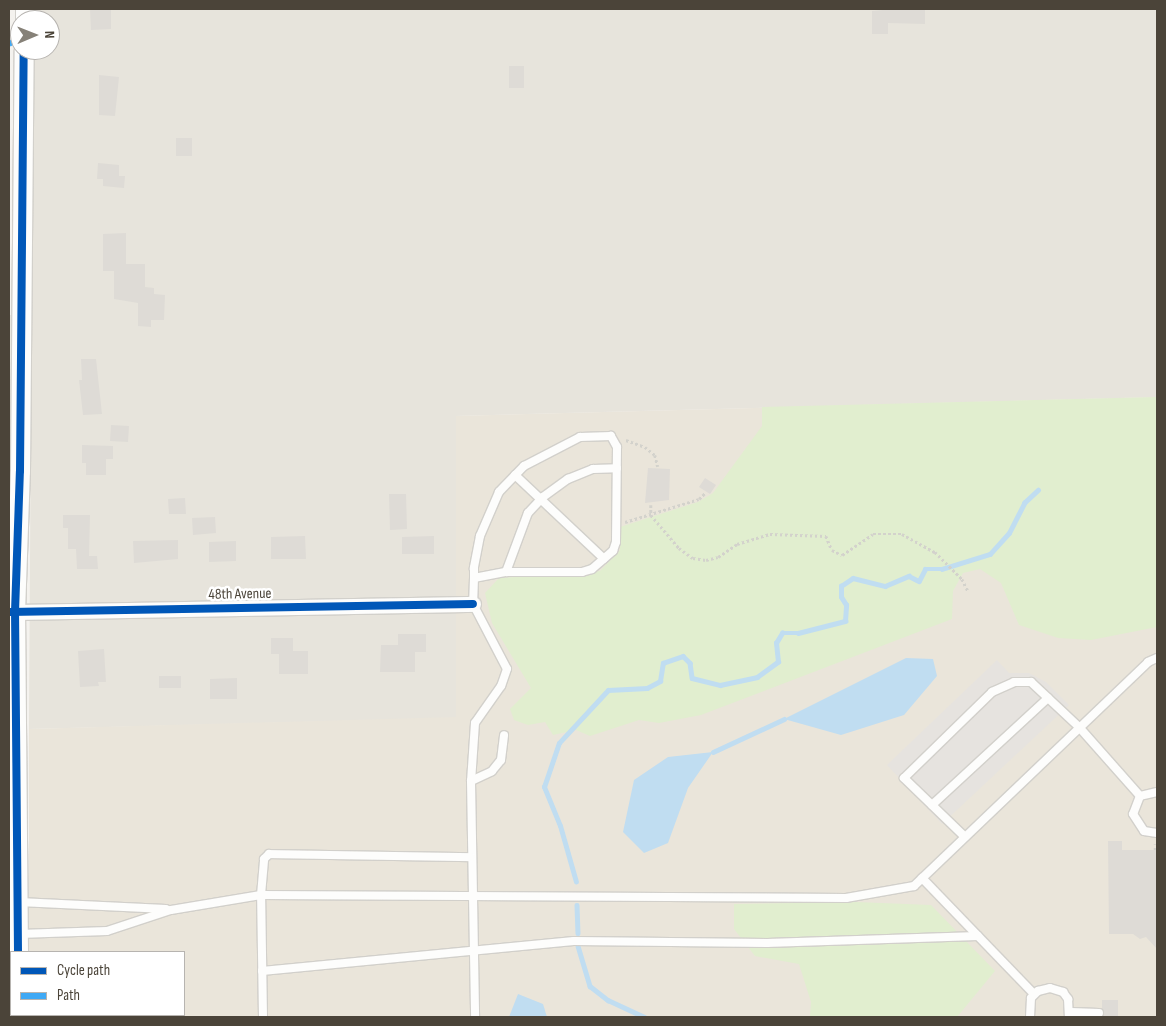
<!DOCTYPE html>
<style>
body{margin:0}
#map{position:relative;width:1166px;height:1026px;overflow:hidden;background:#f4f2ee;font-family:"Sofia Sans Condensed",sans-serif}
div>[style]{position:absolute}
.residential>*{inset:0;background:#e7e4dc}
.education>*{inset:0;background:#eae5da}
.green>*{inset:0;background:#e1eecf}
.parking>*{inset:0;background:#e6e3df}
.water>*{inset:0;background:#c0ddf1}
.stream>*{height:4.5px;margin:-2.25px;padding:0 2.25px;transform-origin:2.25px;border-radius:2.25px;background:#c0ddf1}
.building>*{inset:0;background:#dedbd6}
.path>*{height:2.5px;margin-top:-1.25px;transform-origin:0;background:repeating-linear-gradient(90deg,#d3d2cc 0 2.5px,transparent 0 5px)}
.roads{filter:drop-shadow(1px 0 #d2d0cb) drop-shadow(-1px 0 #d2d0cb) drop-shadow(0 1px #d2d0cb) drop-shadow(0 -1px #d2d0cb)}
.service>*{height:8px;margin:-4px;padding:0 4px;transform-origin:4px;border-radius:4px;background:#fdfdfc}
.minor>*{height:15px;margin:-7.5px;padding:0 7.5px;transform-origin:7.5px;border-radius:7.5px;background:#fdfdfc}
.tertiary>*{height:19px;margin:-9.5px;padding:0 9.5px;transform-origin:9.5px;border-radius:9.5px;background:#fdfdfc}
.quiet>*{height:6px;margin-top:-3px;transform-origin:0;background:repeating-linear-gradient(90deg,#3fa9f5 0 12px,transparent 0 18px)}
.cycleway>*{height:8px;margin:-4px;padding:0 4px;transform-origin:4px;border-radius:4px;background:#0057b8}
span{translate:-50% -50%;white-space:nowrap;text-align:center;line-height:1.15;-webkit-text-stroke:5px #fff;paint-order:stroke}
.street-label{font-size:15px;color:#4b4439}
.frame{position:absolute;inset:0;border:10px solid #4b4439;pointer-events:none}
.legend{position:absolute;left:10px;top:951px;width:175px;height:65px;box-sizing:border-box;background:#fff;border:1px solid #b7b4b0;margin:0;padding:6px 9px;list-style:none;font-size:15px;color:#4b4439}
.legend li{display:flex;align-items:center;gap:10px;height:25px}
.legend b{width:25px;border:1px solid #b7b4b0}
.north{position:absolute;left:10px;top:10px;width:50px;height:50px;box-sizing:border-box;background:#fff;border:1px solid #b7b4b0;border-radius:50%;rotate:89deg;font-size:14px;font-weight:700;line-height:20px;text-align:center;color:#4b4439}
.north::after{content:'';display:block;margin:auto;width:18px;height:22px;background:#868178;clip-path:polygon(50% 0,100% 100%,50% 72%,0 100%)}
</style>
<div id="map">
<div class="residential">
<i style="clip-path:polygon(33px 9px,1157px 9px,1157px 397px,456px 416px,456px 718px,29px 729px,33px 50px,50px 50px,50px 20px,33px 20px)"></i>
<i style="clip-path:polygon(10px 43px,10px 203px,9px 203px,9px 44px)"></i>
<i style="clip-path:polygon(9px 315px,11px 315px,10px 463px,9px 463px)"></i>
</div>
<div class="education">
<i style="clip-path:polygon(1157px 397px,1157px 1017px,29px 1017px,184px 1015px,184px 952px,29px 952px,29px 729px,456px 717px,456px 416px)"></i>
</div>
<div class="green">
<i style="clip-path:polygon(1157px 397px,1157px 627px,1091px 640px,1058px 638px,1019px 625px,1001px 583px,980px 569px,963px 573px,953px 591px,952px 619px,701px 715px,659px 723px,639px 720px,590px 736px,576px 730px,553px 735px,545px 722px,528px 725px,514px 720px,510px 709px,531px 688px,492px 623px,485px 593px,499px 578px,600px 571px,620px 550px,620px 527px,698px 502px,713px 493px,762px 426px,762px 407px)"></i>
<i style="clip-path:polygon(856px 902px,931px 905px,995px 971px,957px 1017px,810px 1017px,811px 1002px,799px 964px,755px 956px,734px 929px,734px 904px)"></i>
</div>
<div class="parking">
<i style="clip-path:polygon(997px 660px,1009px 673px,1029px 673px,1046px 682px,1069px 705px,942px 824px,887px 765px)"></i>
</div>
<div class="water">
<i style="clip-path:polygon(906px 658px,933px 659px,937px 676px,904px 715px,841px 735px,784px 719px)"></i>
<i style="clip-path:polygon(713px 752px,688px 788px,668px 843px,644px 853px,623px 832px,634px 780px,668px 757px)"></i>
<i style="clip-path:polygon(518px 994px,543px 1004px,547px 1017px,509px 1017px)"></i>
</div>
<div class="stream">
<i style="left:713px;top:752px;width:78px;rotate:-24.9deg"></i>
<i style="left:576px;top:882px;width:58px;rotate:-105.9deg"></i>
<i style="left:560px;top:826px;width:42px;rotate:-112.3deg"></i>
<i style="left:544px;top:787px;width:46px;rotate:-71.2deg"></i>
<i style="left:559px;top:743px;width:72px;rotate:-47.2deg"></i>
<i style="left:608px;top:690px;width:39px;rotate:-3deg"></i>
<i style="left:647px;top:688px;width:15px;rotate:-28deg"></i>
<i style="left:660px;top:681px;width:18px;rotate:-81deg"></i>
<i style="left:663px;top:663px;width:21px;rotate:-19deg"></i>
<i style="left:683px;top:656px;width:10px;rotate:45deg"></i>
<i style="left:690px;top:663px;width:15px;rotate:82deg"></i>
<i style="left:692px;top:678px;width:29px;rotate:14deg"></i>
<i style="left:720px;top:685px;width:38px;rotate:-12deg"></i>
<i style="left:757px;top:677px;width:26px;rotate:-36deg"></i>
<i style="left:778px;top:662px;width:19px;rotate:-96deg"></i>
<i style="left:776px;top:643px;width:12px;rotate:-59deg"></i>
<i style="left:782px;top:633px;width:16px"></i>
<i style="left:798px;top:633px;width:49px;rotate:-14.3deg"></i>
<i style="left:845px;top:621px;width:16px;rotate:-86deg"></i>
<i style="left:846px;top:605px;width:9px;rotate:-122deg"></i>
<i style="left:841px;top:597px;width:11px;rotate:-90deg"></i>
<i style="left:841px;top:586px;width:14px;rotate:-34deg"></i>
<i style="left:853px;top:578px;width:33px;rotate:14deg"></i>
<i style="left:885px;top:586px;width:26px;rotate:-23deg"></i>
<i style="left:909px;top:576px;width:11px;rotate:27deg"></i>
<i style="left:919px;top:581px;width:13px;rotate:-63deg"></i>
<i style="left:925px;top:569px;width:17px"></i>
<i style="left:942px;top:569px;width:50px;rotate:-17.4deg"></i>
<i style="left:990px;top:554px;width:28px;rotate:-48deg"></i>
<i style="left:1009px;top:533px;width:34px;rotate:-63deg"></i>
<i style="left:1024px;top:503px;width:19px;rotate:-43deg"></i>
<i style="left:577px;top:905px;width:28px;rotate:88deg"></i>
<i style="left:578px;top:946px;width:42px;rotate:73.3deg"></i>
<i style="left:590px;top:986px;width:23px;rotate:38deg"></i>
<i style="left:608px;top:1000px;width:40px;rotate:25deg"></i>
</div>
<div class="building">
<i style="clip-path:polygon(90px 9px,111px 9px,111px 29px,91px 30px)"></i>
<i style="clip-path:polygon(894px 9px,925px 9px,925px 24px,888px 23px,888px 34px,872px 34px,872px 11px)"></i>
<i style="clip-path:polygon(509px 66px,524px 66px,524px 88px,509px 88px)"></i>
<i style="clip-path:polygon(99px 75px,119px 77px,115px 116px,99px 115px)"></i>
<i style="clip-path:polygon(176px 138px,192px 138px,192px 156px,176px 156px)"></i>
<i style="clip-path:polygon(98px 163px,119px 165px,119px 176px,125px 176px,124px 188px,103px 186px,103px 179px,97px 179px)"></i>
<i style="clip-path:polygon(126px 233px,126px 264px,145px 264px,145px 287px,154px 288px,154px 294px,165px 295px,164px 320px,151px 320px,151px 327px,138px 326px,138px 303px,114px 299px,114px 271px,103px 271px,103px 234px)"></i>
<i style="clip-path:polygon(81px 359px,96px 359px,102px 414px,83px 415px,79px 380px,82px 380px)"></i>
<i style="clip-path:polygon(111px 425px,129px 426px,128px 442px,110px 441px)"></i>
<i style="clip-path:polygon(82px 445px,113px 446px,113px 459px,106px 459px,106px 475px,86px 475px,86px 463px,82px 463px)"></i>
<i style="clip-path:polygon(648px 468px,670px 469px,669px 500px,645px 503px)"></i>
<i style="clip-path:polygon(705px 478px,716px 485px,710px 494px,699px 487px)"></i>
<i style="clip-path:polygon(389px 494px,406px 494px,407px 529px,390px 530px)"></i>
<i style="clip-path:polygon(185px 498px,186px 514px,169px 514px,168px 499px)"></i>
<i style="clip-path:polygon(63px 515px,90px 515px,89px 556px,97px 556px,98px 569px,77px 569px,76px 549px,68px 549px,68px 528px,63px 528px)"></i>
<i style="clip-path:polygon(215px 517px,216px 533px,193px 535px,192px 518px)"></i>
<i style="clip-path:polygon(305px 536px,306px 559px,271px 559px,271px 537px)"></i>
<i style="clip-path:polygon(434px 536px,434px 554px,402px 554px,402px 537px)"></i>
<i style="clip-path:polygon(178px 540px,178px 559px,134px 563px,133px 541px)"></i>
<i style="clip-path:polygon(236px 541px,236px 561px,209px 562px,209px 542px)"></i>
<i style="clip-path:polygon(398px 634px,426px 634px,426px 652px,415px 652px,415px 672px,380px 672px,381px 645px,398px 645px)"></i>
<i style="clip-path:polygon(271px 638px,293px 638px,293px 651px,308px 651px,308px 674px,279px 674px,279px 654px,271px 654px)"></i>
<i style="clip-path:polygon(104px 649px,106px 682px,98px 682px,99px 686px,80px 687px,78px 651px)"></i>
<i style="clip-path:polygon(159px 676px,181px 676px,181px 688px,159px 688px)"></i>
<i style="clip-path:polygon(237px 678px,237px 699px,210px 699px,210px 679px)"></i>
<i style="clip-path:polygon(1108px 841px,1122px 841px,1122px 850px,1157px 850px,1157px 949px,1146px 937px,1140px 939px,1133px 934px,1109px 934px)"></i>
<i style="clip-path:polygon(1102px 1000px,1118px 1000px,1118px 1017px,1102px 1017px)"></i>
</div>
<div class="path">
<i style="left:626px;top:440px;width:20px;rotate:20deg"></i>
<i style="left:645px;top:447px;width:13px;rotate:39deg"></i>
<i style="left:655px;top:455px;width:12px;rotate:76deg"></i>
<i style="left:651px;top:505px;width:10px;rotate:90deg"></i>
<i style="left:651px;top:515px;width:43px;rotate:49.7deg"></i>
<i style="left:679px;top:548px;width:17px;rotate:36deg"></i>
<i style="left:693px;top:558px;width:13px;rotate:9deg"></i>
<i style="left:706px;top:560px;width:12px;rotate:-14deg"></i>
<i style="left:718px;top:557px;width:23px;rotate:-34deg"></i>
<i style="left:737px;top:544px;width:34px;rotate:-17deg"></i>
<i style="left:770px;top:534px;width:56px;rotate:2deg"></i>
<i style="left:826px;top:536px;width:15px;rotate:67deg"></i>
<i style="left:832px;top:550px;width:11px;rotate:27deg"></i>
<i style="left:842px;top:555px;width:37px;rotate:-34deg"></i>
<i style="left:873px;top:534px;width:29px"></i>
<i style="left:902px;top:534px;width:38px;rotate:29deg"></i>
<i style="left:935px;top:552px;width:38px;rotate:45deg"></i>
<i style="left:962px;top:579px;width:13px;rotate:63deg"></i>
<i style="left:625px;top:522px;width:77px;rotate:-17.3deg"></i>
<i style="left:699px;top:499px;width:8px;rotate:-45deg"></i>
<i style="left:1155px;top:850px;width:6px;rotate:-90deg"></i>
</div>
<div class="roads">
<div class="service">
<i style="left:515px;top:475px;width:122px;rotate:43.3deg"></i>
<i style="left:506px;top:572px;width:63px;rotate:-69.6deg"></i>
<i style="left:528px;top:513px;width:22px;rotate:-47deg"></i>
<i style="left:543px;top:497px;width:31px;rotate:-36deg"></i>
<i style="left:568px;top:479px;width:27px;rotate:-22deg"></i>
<i style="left:593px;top:469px;width:24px;rotate:-2deg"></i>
<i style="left:474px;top:578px;width:33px;rotate:-11deg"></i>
<i style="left:506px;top:572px;width:76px"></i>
<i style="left:582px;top:572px;width:10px;rotate:-17deg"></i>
<i style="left:592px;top:569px;width:28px;rotate:-41deg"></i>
<i style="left:613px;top:551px;width:9px;rotate:-72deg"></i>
<i style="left:616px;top:542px;width:95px;rotate:-89.4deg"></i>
<i style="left:617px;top:447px;width:13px;rotate:-119deg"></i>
<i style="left:611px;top:436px;width:31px;rotate:178deg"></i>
<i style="left:580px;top:437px;width:63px;rotate:152.6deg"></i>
<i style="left:524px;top:466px;width:36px;rotate:134deg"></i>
<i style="left:499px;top:492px;width:48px;rotate:113.4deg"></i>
<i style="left:480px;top:536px;width:33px;rotate:101deg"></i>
<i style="left:474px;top:568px;width:10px;rotate:90deg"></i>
<i style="left:474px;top:578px;width:26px;rotate:92deg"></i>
<i style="left:473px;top:604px;width:73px;rotate:62.4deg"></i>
<i style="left:507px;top:669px;width:18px;rotate:109deg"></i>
<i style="left:501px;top:686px;width:45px;rotate:125.1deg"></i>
<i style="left:475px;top:723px;width:58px;rotate:93.9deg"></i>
<i style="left:471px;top:781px;width:236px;rotate:89deg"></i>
<i style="left:471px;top:781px;width:23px;rotate:-25deg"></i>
<i style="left:492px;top:771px;width:14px;rotate:-51deg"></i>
<i style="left:501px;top:760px;width:25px;rotate:-83deg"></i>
<i style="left:1157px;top:792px;width:17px;rotate:167deg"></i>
<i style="left:1140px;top:796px;width:19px;rotate:111deg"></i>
<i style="left:1133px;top:814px;width:20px;rotate:57deg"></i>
<i style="left:1144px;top:831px;width:13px;rotate:9deg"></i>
<i style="left:932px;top:805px;width:158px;rotate:-42.7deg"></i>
<i style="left:965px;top:837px;width:85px;rotate:-136deg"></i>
<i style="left:904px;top:778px;width:123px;rotate:-44.3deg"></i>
<i style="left:992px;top:692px;width:24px;rotate:-24deg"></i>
<i style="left:1014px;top:682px;width:17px"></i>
<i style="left:1031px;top:682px;width:66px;rotate:43.2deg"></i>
<i style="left:1079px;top:727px;width:92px;rotate:48.5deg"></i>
<i style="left:922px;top:878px;width:161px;rotate:46deg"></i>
<i style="left:19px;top:902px;width:147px;rotate:2.7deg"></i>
<i style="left:19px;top:934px;width:88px;rotate:-2deg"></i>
<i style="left:107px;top:931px;width:67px;rotate:-18.2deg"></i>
<i style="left:171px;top:910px;width:91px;rotate:-9.5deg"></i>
<i style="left:261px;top:895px;width:585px;rotate:0.29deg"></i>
<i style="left:846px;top:898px;width:69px;rotate:-10deg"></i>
<i style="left:914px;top:886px;width:324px;rotate:-43.7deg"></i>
<i style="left:1148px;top:662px;width:10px;rotate:-24deg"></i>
<i style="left:262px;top:971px;width:313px;rotate:-5.5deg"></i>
<i style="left:574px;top:941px;width:193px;rotate:0.6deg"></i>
<i style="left:767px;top:943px;width:211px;rotate:-1.9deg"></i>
<i style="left:1071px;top:1012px;width:28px;rotate:2deg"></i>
<i style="left:263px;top:1017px;width:122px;rotate:-90.9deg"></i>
<i style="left:261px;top:895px;width:36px;rotate:-85deg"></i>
<i style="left:264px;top:859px;width:7px;rotate:-45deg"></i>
<i style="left:269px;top:854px;width:202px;rotate:0.9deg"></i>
<i style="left:1030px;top:1017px;width:19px;rotate:-87deg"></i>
<i style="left:1031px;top:998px;width:10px;rotate:-45deg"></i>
<i style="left:1038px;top:991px;width:12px;rotate:-14deg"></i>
<i style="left:1050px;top:988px;width:14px;rotate:17deg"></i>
<i style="left:1063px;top:992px;width:9px;rotate:54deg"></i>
<i style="left:1068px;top:999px;width:18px;rotate:87deg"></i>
</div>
<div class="minor">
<i style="left:9px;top:612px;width:464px;rotate:-1deg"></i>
</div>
<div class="tertiary">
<i style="left:25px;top:20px;width:11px;rotate:-90deg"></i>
<i style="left:18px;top:952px;width:340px;rotate:-90.5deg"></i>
<i style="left:15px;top:612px;width:141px;rotate:-88deg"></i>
<i style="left:20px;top:471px;width:421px;rotate:-89.5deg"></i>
<i style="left:18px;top:1017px;width:2px;rotate:-90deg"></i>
</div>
</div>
<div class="quiet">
<i style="left:9px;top:44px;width:13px;rotate:-29deg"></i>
</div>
<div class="cycleway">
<i style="left:9px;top:612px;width:464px;rotate:-1deg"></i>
<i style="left:18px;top:952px;width:340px;rotate:-90.5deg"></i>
<i style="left:15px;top:612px;width:141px;rotate:-88deg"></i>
<i style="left:20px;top:471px;width:421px;rotate:-89.5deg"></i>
</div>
<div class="street-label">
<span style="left:240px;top:594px;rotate:-1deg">48th Avenue</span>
</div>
<div class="frame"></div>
<ul class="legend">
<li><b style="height:6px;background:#0057b8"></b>Cycle path</li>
<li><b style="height:6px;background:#3fa9f5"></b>Path</li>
</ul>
<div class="north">N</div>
</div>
